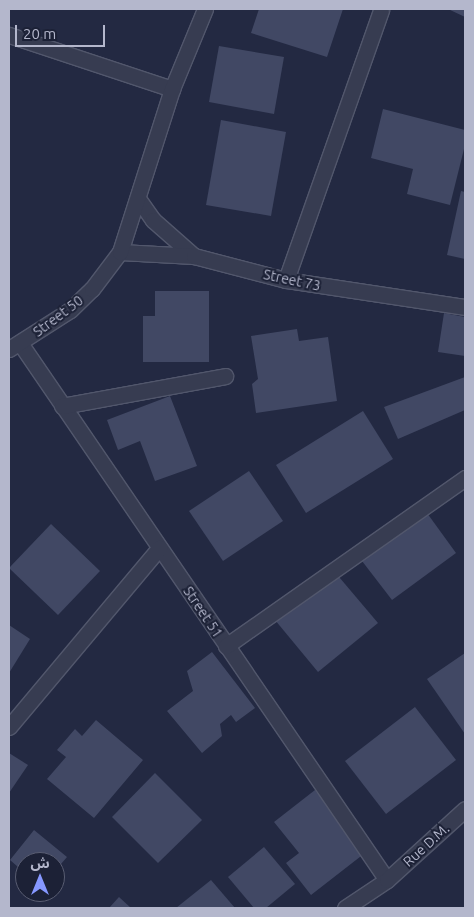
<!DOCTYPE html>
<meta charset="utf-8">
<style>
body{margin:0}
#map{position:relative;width:474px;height:917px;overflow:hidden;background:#232942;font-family:Ubuntu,"Noto Sans Arabic",sans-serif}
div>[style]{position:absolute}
.building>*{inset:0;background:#414864}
.roads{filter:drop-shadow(1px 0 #52576c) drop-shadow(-1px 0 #52576c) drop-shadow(0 1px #52576c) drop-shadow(0 -1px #52576c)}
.minor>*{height:15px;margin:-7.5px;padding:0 7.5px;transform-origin:7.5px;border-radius:7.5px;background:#373c51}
span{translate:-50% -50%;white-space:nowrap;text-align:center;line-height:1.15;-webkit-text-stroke:4px #1c2136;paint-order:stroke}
.street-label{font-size:14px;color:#b4b7cc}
.frame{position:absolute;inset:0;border:10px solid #b4b7cc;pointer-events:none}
.north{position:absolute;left:15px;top:852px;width:50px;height:50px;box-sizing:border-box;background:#1c2136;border:1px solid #595d72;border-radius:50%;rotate:0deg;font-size:14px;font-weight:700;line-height:20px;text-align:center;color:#b4b7cc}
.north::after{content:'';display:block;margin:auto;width:18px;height:22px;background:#8698ff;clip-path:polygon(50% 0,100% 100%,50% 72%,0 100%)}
.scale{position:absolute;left:15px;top:25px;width:90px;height:22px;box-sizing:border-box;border:2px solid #b4b7cc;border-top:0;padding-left:6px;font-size:15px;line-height:18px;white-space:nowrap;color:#b4b7cc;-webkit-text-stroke:4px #1c2136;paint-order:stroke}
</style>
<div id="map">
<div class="building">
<i style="clip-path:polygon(259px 9px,343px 9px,327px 57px,251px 33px)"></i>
<i style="clip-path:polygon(448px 9px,465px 9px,465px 17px)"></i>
<i style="clip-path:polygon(219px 46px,284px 57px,274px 114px,209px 102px)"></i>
<i style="clip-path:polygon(383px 109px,465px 130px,465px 145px,450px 205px,407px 194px,413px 169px,371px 158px)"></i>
<i style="clip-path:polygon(221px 120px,286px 132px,271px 216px,206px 205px)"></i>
<i style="clip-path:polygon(461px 191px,465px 192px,465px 259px,447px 255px)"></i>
<i style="clip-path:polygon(155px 291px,209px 291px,209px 362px,143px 362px,143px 316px,155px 316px)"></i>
<i style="clip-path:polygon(444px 313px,465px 317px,465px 356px,438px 352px)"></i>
<i style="clip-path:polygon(297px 329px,299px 341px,328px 337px,337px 401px,256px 413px,252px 384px,258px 379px,251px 336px)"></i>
<i style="clip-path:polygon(465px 377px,465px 410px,398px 439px,384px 407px)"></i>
<i style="clip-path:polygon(170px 396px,197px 466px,155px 481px,140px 441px,118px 450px,107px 420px)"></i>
<i style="clip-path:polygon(363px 411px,393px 459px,306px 513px,276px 465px)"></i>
<i style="clip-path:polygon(249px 471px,283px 521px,223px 561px,189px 511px)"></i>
<i style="clip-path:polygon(427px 513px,456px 553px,392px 600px,362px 561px)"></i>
<i style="clip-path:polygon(51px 524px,100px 571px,58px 615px,9px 568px)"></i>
<i style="clip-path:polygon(334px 571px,378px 623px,318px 672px,275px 620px)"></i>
<i style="clip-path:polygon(9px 625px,30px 639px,9px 673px)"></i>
<i style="clip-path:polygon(212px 652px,255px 708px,236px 722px,231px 715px,220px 724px,222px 736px,202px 753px,167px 711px,193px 691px,187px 671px)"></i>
<i style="clip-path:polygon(465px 653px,465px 734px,427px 679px)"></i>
<i style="clip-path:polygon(415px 707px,456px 760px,386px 814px,345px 761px)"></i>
<i style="clip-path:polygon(96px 720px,143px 760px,94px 818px,47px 779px,66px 757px,57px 750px,75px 729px,82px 736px)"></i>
<i style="clip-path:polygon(9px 753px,28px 765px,9px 793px)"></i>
<i style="clip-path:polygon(155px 773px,202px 820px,158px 863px,112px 817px)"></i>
<i style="clip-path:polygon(315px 790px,365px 853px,311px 895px,286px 863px,299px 853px,274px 822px)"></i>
<i style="clip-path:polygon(34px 830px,67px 857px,55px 871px,55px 862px,25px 862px,25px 873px,10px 860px)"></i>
<i style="clip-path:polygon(264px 847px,295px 884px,266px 908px,254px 908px,228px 877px)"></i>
<i style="clip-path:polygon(211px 880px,235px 908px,176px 908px)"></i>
<i style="clip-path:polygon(119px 897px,131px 908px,109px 908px)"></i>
</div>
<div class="roads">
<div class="minor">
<i style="left:9px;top:35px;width:172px;rotate:18.3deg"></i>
<i style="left:139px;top:200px;width:24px;rotate:55deg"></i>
<i style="left:153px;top:220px;width:55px;rotate:41.3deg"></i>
<i style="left:120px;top:252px;width:74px;rotate:3.1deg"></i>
<i style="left:194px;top:256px;width:95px;rotate:14.6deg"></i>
<i style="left:286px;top:280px;width:181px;rotate:8.6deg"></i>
<i style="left:286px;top:280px;width:286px;rotate:-70.6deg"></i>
<i style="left:20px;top:343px;width:650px;rotate:55.65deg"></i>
<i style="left:9px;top:349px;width:72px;rotate:-32.6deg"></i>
<i style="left:70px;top:310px;width:30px;rotate:-44deg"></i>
<i style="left:92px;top:289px;width:46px;rotate:-52.9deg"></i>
<i style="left:120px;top:252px;width:171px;rotate:-72.3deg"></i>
<i style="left:172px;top:89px;width:87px;rotate:-67.6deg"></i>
<i style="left:62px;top:406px;width:166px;rotate:-10.4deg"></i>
<i style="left:226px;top:646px;width:292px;rotate:-35.1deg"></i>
<i style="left:9px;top:727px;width:234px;rotate:-50deg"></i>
<i style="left:345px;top:908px;width:50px;rotate:-33.7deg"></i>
<i style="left:387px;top:880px;width:105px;rotate:-42.3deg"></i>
</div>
</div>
<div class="street-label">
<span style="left:292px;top:280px;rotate:12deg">Street 73</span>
<span style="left:58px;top:316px;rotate:-37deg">Street 50</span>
<span style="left:203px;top:612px;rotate:56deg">Street 51</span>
<span style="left:426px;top:845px;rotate:-42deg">Rue D.M.</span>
</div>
<div class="frame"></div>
<div class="north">ش</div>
<div class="scale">20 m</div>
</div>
